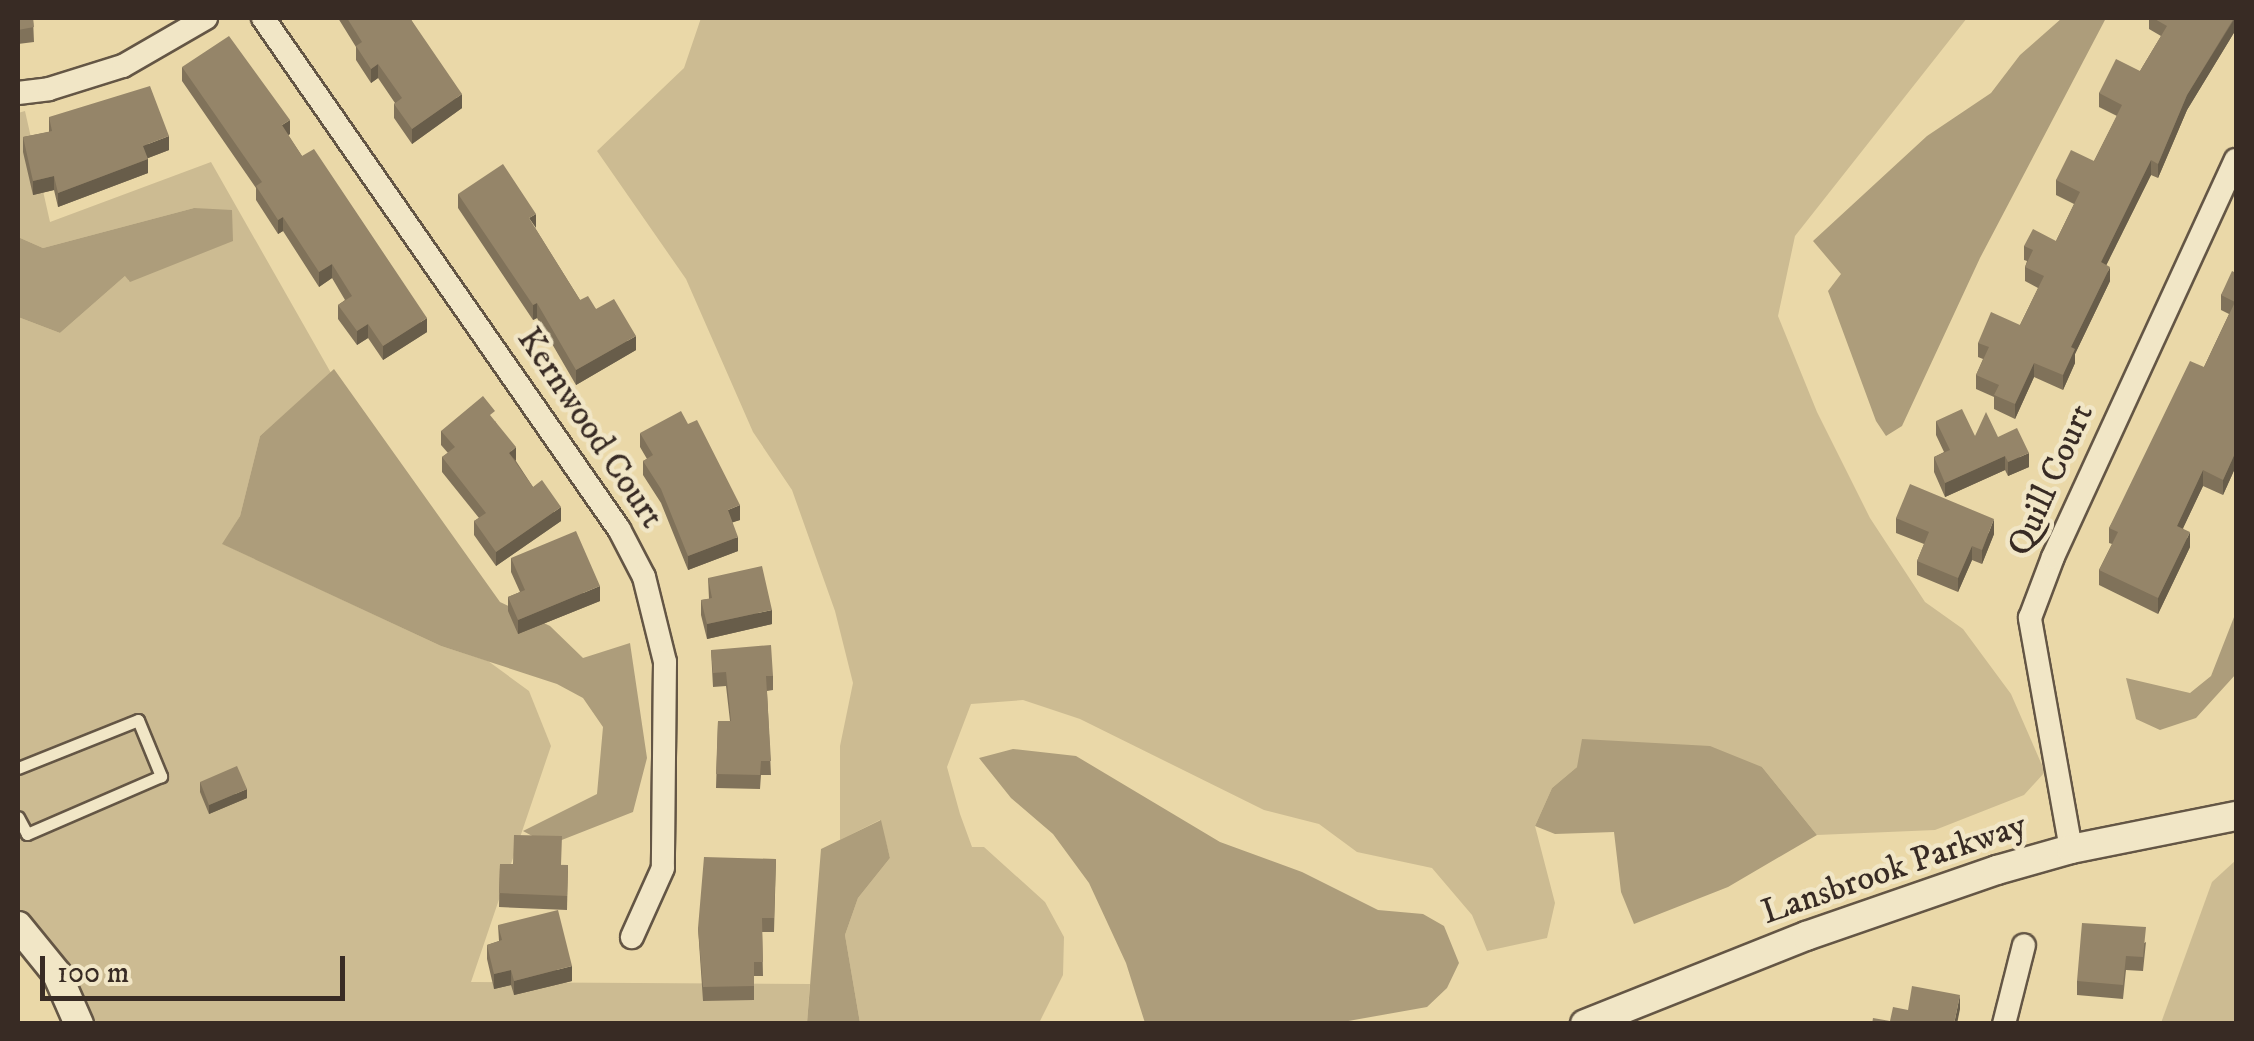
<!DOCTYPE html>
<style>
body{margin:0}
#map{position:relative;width:2254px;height:1041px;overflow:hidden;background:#ead8a8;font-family:"IM FELL DW Pica",serif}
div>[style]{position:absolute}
.green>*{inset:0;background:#ccbb92}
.water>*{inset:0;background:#ad9d7b}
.roads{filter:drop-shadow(2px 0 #645645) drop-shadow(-2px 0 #645645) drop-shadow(0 2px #645645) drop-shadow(0 -2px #645645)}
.service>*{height:11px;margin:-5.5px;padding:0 5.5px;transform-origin:5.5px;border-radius:5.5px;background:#f1e6c6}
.minor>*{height:22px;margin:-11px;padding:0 11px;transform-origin:11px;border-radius:11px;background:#f1e6c6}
.tertiary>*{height:28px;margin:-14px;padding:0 14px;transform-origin:14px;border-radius:14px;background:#f1e6c6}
.wall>*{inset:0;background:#80725a}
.shaded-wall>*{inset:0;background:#685d4a}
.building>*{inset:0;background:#958569}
span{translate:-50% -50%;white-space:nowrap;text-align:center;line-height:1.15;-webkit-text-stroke:9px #f1e6c6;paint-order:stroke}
.street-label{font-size:35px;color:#382b24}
.frame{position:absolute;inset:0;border:20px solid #382b24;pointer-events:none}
.scale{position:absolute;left:40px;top:956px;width:305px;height:45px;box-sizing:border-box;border:5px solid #382b24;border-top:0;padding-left:12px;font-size:30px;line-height:35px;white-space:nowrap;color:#382b24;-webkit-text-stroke:8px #f1e6c6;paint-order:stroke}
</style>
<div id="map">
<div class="green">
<i style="clip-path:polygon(701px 18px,1967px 18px,1795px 236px,1778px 316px,1817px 412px,1870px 518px,1925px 602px,1963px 629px,2011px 694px,2045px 772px,2024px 795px,1935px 830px,1817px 835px,1762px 767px,1577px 767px,1552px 788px,1535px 826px,1555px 903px,1547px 938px,1487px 951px,1472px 915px,1432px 868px,1357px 852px,1319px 824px,1264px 810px,1080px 719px,1023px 700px,971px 704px,947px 767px,960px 814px,972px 847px,984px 847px,1045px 902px,1064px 937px,1063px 975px,1039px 1023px,860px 1023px,845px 935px,858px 898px,890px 858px,880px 820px,840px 840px,840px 746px,853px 683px,835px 611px,792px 490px,753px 432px,686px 279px,597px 151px,684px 68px)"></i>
<i style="clip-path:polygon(25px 111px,50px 222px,211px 162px,331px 373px,260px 436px,240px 516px,223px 544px,441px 646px,488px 661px,529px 691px,551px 746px,471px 982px,810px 984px,807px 1023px,90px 1023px,66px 970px,18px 910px,18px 317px,60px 333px,126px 275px,129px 281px,194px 208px,43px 248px,18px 237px,18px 113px)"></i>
<i style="clip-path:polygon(2236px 860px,2236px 1023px,2161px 1023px,2212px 882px)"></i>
</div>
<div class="water">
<i style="clip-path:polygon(2062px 18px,2106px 18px,1980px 258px,1902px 426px,1886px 436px,1876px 421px,1828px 291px,1841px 274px,1813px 241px,1927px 136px,1991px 93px,2020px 55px)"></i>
<i style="clip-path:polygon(194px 208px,232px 210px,233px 241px,130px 282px,125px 276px,60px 333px,18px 317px,18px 237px,43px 248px)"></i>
<i style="clip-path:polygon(334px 369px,500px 602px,550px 626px,583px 658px,630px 643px,647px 758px,633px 812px,549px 845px,523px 831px,597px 794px,603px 727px,583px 698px,557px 684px,441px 646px,222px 544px,240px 516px,260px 436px)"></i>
<i style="clip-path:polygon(2236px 612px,2236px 674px,2196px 718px,2160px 730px,2136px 719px,2126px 678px,2190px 693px,2211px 676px)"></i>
<i style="clip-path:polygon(1582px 739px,1710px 746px,1762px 767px,1817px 835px,1728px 887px,1634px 924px,1621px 892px,1614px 832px,1555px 834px,1535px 826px,1552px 788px,1577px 767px)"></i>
<i style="clip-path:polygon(1013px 749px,1076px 756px,1220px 842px,1302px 872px,1378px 910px,1423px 914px,1444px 926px,1459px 963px,1447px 988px,1427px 1007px,1337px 1023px,1145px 1023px,1126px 963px,1089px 883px,1053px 834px,1011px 798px,979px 758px)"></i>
<i style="clip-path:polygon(881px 820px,890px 858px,858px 898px,845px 935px,860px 1023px,807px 1023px,821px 849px)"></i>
</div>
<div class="roads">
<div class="service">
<i style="left:18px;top:768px;width:129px;rotate:-21.8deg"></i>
<i style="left:138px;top:720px;width:61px;rotate:67.7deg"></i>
<i style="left:161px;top:776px;width:146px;rotate:156.6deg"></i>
<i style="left:27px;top:834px;width:19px;rotate:-118deg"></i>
</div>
<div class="minor">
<i style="left:263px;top:18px;width:623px;rotate:55.14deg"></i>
<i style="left:619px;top:529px;width:54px;rotate:62.5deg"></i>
<i style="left:644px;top:577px;width:88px;rotate:76.1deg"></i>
<i style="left:665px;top:662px;width:206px;rotate:90.6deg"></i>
<i style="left:663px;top:868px;width:76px;rotate:114.2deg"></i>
<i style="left:18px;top:93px;width:31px;rotate:-7deg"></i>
<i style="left:49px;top:89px;width:77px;rotate:-17.3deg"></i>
<i style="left:123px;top:66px;width:96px;rotate:-30deg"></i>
<i style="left:2071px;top:849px;width:235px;rotate:-100.1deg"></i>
<i style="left:2030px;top:618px;width:65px;rotate:-69.3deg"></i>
<i style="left:2053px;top:557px;width:437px;rotate:-65.3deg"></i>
<i style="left:2004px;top:1024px;width:81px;rotate:-75.8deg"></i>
</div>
<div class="tertiary">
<i style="left:18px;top:926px;width:62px;rotate:50.9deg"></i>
<i style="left:57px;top:974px;width:55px;rotate:66.3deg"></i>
<i style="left:1585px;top:1024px;width:238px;rotate:-21.7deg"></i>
<i style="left:1806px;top:936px;width:202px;rotate:-19.1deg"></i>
<i style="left:1997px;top:870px;width:77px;rotate:-15.8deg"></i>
<i style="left:2071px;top:849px;width:168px;rotate:-11.3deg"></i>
</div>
</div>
<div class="wall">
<i style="clip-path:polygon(18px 18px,44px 18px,33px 19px,34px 42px,18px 44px)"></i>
<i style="clip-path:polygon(338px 18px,410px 18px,462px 108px,412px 144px,394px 118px,394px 104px,395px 103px,378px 78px,371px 83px,356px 60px,356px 47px)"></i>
<i style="clip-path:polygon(2149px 18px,2235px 18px,2235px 31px,2187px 110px,2158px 178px,2151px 175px,2106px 265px,2110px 281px,2075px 354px,2075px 363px,2063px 390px,2034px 377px,2015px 419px,1994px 409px,1994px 397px,1976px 389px,1976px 375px,1983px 359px,1978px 357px,1978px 343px,2020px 325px,2038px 288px,2025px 281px,2025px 267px,2027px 261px,2024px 260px,2024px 246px,2056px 241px,2074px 204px,2056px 195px,2056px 180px,2094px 161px,2117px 116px,2099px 107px,2099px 93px,2140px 71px,2161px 36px,2149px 29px)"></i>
<i style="clip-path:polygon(182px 67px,290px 134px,288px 135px,302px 156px,427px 332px,383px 360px,368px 338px,357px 345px,338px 319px,338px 305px,345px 300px,332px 278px,319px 287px,283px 231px,278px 234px,256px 200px,256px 188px,182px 81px)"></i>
<i style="clip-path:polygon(49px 117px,169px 150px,148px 158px,148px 173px,58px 207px,54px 190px,33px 195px,23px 152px,23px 137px,49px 132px)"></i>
<i style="clip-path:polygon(458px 194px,535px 228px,580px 300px,596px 309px,636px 350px,576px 385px,537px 318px,533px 320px,458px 208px)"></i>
<i style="clip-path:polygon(2236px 273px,2236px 466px,2223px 495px,2203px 486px,2183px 528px,2190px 547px,2158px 614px,2099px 585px,2099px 570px,2112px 544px,2109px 543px,2109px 528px,2204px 367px,2229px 314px,2221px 310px,2221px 295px)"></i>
<i style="clip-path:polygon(495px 421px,516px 461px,533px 487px,561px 521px,496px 566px,474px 535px,474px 521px,479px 518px,442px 472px,442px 457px,448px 453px,441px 445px,441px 431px)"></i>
<i style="clip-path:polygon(1936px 421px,1975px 436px,1998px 437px,2029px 467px,2008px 476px,2005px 470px,1945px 497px,1934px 472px,1934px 457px,1944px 452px,1936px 435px)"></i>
<i style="clip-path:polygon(640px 433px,740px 520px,732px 522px,738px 551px,688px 570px,661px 503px,643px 475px,643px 461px,647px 459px,640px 447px)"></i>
<i style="clip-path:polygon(1896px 518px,1994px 534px,1982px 564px,1972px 560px,1958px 592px,1917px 575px,1917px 561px,1924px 544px,1896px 533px)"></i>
<i style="clip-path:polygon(511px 558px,600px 601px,518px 634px,508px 611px,508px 597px,520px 592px,511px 572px)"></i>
<i style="clip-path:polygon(708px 578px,772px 624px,707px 639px,701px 615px,701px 600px,709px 599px)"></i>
<i style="clip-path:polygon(711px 650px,773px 676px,773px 690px,767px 691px,771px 775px,761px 775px,760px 789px,716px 788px,718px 721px,730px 721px,726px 686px,713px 687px)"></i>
<i style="clip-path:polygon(200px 782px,247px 798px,209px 814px,200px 792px)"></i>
<i style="clip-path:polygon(776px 859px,774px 932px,762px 932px,763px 976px,754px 976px,754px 1000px,703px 1001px,698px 928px)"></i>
<i style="clip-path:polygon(500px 864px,568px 865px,567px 910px,499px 907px)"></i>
<i style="clip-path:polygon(498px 925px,572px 981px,514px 995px,511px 985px,494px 989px,487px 959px,487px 945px,499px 941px)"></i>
<i style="clip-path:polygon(2146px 942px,2143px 971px,2126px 970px,2123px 999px,2077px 995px,2077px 981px)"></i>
</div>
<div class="shaded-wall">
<i style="clip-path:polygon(2235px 18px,2235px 31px,2187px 110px,2158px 178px,2158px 164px,2187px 95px)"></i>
<i style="clip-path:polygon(378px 64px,378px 78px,371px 83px,371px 69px)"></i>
<i style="clip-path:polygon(462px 94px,462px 108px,412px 144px,412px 129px)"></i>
<i style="clip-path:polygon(290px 120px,290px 134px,282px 139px,282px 125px)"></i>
<i style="clip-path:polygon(169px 136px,169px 150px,143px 160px,143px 146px)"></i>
<i style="clip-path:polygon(148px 159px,148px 173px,58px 207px,58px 193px)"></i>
<i style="clip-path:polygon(2151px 160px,2151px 175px,2101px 276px,2101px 262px)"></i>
<i style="clip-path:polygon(54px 176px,54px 190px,33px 195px,33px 181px)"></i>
<i style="clip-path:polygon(536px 214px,536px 228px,529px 218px)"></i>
<i style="clip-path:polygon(283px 217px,283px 231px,278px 234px,278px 220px)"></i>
<i style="clip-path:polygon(332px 264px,332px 278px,319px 287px,319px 272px)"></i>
<i style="clip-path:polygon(2110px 267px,2110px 281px,2075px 354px,2075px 363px,2063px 390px,2063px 375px,2071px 347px)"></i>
<i style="clip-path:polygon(537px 303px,537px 318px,533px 320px,533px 305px)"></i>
<i style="clip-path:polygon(427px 318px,427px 332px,383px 360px,383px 346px)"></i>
<i style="clip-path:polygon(368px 324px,368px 338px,357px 345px,357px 331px)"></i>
<i style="clip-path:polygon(636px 336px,636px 350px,576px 385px,576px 370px)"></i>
<i style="clip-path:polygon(2034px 363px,2034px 377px,2015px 419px,2015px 404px)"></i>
<i style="clip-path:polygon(516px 447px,516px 461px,509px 453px)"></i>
<i style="clip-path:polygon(2236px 451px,2236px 466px,2223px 495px,2223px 480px)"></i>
<i style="clip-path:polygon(2029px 453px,2029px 467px,2008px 476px,2008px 462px)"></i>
<i style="clip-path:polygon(2005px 456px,2005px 470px,1945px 497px,1945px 483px)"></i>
<i style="clip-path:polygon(2203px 470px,2203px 486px,2177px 541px,2177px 526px)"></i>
<i style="clip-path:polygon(740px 505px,740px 520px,728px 524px,728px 510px)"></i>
<i style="clip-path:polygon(561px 507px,561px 521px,496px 566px,496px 552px)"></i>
<i style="clip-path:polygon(1994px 519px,1994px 534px,1982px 564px,1982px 550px)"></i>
<i style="clip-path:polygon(2190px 532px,2190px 547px,2158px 614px,2158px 598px)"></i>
<i style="clip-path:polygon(738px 537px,738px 551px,688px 570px,688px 556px)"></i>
<i style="clip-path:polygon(1972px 546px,1972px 560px,1958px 592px,1958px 578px)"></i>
<i style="clip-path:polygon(600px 586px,600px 601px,518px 634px,518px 620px)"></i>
<i style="clip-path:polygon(772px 610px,772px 624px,707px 639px,707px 624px)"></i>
<i style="clip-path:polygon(247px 789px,247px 798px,209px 814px,209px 805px)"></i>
<i style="clip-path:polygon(572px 966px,572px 981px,514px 995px,514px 981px)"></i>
<i style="clip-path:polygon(511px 970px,511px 985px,494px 989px,494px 974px)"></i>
<i style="clip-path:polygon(1960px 995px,1960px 1009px,1957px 1024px,1954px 1024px)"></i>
</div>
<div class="building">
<i style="clip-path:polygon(18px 18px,33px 18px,34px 27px,18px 30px)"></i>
<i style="clip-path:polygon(347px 18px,410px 18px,462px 94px,412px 129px,394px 104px,402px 98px,378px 64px,371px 69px,356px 46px,362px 42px)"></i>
<i style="clip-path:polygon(2153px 18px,2234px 18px,2187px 95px,2158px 164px,2151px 160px,2101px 262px,2110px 267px,2071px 347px,2075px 349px,2063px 375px,2034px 363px,2015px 404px,1994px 395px,1999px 385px,1976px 375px,1989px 347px,1978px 343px,1991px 312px,2020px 325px,2044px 276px,2025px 267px,2033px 250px,2024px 246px,2033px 229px,2056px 241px,2080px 192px,2056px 180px,2071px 150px,2094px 161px,2122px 105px,2099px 93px,2116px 59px,2140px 71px,2167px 26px)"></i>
<i style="clip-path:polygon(229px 36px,290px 120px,282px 125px,302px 156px,314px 149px,427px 318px,383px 346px,368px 324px,357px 331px,338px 305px,352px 296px,332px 264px,319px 272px,283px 217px,278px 220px,256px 186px,262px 182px,182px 67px)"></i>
<i style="clip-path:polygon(150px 86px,169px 136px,143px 146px,148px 159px,58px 193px,54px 176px,33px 181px,23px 137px,52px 131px,49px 117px)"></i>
<i style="clip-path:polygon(503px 164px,536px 214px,529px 218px,580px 300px,588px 296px,596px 309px,614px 299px,636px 336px,576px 370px,537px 303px,533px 305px,458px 194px)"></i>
<i style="clip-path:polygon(2232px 271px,2236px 273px,2236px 451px,2223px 480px,2203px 470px,2177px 526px,2190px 532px,2158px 598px,2099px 570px,2118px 532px,2109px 528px,2190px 361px,2204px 367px,2235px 302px,2221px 295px)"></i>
<i style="clip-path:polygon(483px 396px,495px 411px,490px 415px,516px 447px,509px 453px,533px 487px,542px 480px,561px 507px,496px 552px,474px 521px,486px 513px,442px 457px,455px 447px,441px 431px)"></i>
<i style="clip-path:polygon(1962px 409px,1975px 436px,1986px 412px,1998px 437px,2017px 428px,2029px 453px,2008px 462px,2005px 456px,1945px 483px,1934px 457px,1950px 450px,1936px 421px)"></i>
<i style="clip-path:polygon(681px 411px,688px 424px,697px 420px,740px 505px,728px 510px,738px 537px,688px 556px,661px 489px,643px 461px,653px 455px,640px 433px)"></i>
<i style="clip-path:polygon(1910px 484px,1994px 519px,1982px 550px,1972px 546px,1958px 578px,1917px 561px,1929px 532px,1896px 518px)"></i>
<i style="clip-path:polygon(576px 531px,600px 586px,518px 620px,508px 597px,525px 590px,511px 558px)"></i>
<i style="clip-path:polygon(762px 566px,772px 610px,707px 624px,701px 600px,712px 598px,708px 578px)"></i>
<i style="clip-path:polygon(771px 645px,773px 676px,766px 676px,771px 761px,761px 761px,760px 775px,716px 774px,718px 721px,731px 721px,726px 672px,713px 673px,711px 650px)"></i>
<i style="clip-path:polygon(237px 766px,247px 789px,209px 805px,200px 782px)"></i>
<i style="clip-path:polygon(514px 835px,562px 836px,561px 865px,568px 865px,567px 896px,499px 893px,500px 864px,513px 864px)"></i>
<i style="clip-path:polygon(704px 857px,776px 859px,774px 918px,762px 918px,763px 962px,754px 962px,754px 986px,703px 987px,698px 928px)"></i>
<i style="clip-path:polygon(558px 910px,572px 966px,514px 981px,511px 970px,494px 974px,487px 945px,502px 940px,498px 925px)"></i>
<i style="clip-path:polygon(2082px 923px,2146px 927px,2143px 957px,2126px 956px,2123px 985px,2077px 981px)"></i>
<i style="clip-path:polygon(1912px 986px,1960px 995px,1954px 1024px,1872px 1024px,1873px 1018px,1890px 1021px,1893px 1007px,1908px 1010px)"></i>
</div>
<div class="street-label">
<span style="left:590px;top:428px;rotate:56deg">Kernwood Court</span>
<span style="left:2051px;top:480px;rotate:-66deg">Quill Court</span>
<span style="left:1894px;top:869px;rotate:-19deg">Lansbrook Parkway</span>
</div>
<div class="frame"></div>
<div class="scale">100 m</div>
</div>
